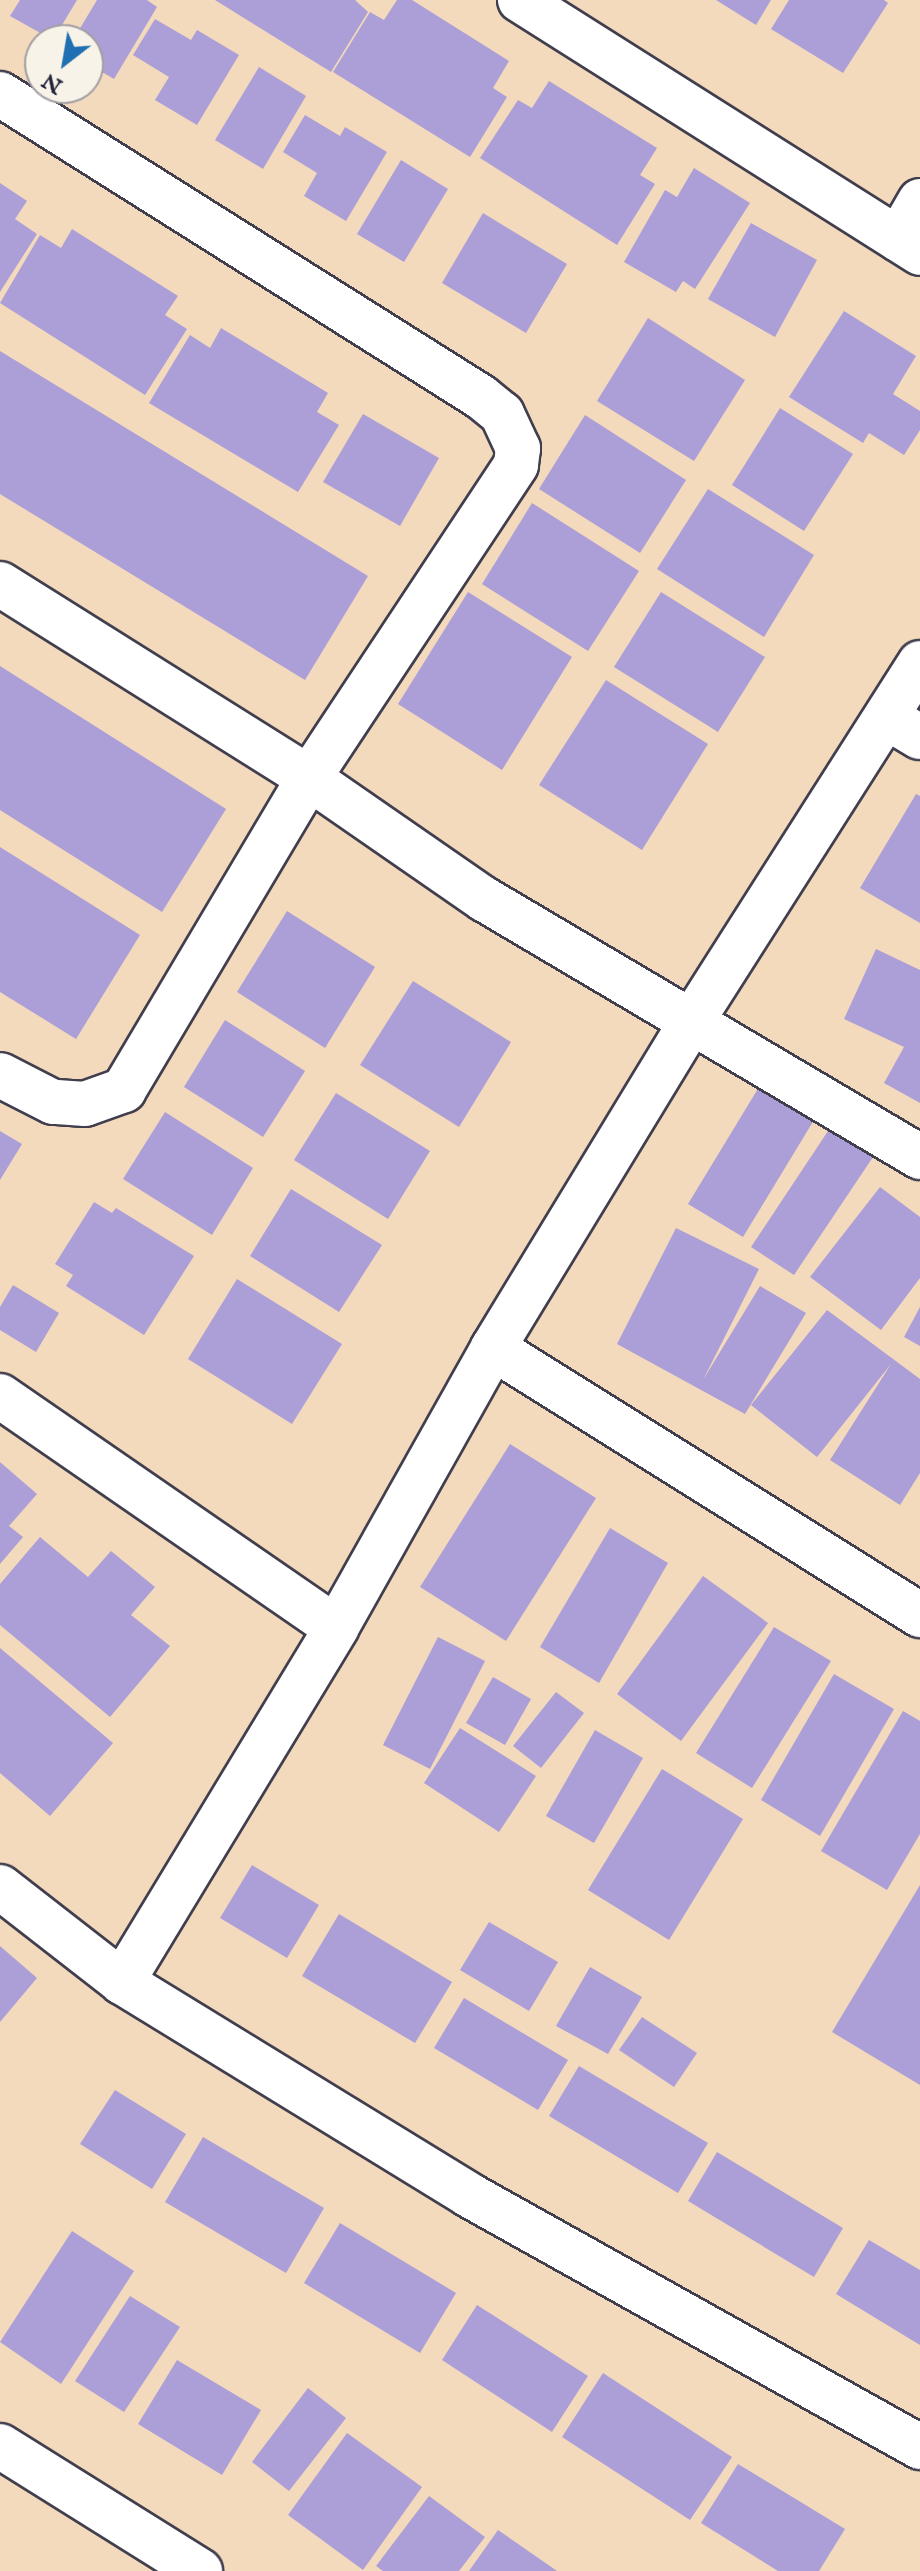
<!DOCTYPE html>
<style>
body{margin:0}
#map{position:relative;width:920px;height:2571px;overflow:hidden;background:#f3dabc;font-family:"IM FELL English",serif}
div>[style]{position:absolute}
.building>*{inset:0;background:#ac9ed7}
.roads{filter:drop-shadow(2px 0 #413e4e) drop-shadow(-2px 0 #413e4e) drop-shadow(0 2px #413e4e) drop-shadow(0 -2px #413e4e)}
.minor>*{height:44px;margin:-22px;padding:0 22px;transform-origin:22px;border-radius:22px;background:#fff}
span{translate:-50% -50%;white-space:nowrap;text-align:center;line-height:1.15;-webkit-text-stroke:8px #f7f3e8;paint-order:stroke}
.north{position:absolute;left:24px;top:24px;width:80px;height:80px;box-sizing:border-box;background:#f7f3e8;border:2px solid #a29fa3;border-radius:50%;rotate:211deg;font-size:22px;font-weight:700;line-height:32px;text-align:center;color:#22223b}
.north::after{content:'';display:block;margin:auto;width:28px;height:36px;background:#1f6fb2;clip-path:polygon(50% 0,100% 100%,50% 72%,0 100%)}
</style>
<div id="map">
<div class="building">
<i style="clip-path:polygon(20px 0,77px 0,53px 40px,10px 16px)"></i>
<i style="clip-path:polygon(97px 0,147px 0,157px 7px,114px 79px,88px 64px,88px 40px,73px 40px)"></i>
<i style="clip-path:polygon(215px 0,355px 0,368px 12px,331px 72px)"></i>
<i style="clip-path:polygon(397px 0,412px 0,509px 61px,493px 88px,507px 97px,470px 157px,333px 72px,370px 12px,384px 20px)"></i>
<i style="clip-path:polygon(716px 0,771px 0,756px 25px)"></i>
<i style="clip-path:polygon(789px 0,884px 0,888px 3px,843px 73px,771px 29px)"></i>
<i style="clip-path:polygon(155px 19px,191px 40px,197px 30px,239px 55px,197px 125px,155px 100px,169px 77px,133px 55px)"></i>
<i style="clip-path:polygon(259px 67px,306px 96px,263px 169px,215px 140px)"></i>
<i style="clip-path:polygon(549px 81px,657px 148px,640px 175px,655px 184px,617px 245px,480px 158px,518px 100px,532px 108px)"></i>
<i style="clip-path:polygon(305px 115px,340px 136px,345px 127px,387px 152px,346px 221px,304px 196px,317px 173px,283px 152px)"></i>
<i style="clip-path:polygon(401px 160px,448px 189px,404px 262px,357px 234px)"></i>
<i style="clip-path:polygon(694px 168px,750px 203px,695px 289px,683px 281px,676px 292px,624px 262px,665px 190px,677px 197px)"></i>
<i style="clip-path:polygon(0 183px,27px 201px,15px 219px,37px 234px,0 292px)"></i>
<i style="clip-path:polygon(483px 213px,567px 264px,526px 333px,442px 283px)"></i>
<i style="clip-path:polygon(751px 223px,817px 260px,775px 337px,708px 299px)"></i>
<i style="clip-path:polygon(72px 229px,178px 296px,165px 315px,187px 329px,145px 395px,0 303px,40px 235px,61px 248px)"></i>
<i style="clip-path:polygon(844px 311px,916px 356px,893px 394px,920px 411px,920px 430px,904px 455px,869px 433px,863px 443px,789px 397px)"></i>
<i style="clip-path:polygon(648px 318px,745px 380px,694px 461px,597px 401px)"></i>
<i style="clip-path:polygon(221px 328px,328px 393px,317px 412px,339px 425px,298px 492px,149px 403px,190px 335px,210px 348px)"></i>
<i style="clip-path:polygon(0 351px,368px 576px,305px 680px,0 494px)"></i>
<i style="clip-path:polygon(780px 408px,853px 454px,804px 531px,732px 485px)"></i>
<i style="clip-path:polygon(363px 414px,439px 458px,400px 526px,323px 482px)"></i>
<i style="clip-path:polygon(585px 415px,686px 480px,640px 553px,539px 489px)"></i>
<i style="clip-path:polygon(708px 489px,814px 555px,764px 637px,657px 569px)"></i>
<i style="clip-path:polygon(532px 503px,639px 571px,588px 651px,482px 584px)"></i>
<i style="clip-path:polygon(468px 592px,572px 657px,502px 770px,398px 704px)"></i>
<i style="clip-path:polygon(661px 592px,765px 657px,718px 732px,614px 667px)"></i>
<i style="clip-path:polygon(0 666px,226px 809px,162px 912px,0 810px)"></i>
<i style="clip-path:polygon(606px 680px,708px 744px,642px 850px,539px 785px)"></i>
<i style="clip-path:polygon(916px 794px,920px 796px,920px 923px,860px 888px)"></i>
<i style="clip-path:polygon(0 847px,140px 935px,76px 1039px,0 992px)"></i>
<i style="clip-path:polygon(287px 911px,375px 967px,325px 1048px,237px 992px)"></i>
<i style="clip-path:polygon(876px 949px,920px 970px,920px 1103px,884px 1083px,904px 1047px,844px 1019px)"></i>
<i style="clip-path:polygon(413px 981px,511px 1042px,459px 1127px,360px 1065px)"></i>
<i style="clip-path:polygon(225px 1020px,305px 1071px,263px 1137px,184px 1087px)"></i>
<i style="clip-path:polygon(759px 1087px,814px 1120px,743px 1237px,688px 1204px)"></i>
<i style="clip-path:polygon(336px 1093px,430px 1151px,388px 1219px,294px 1160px)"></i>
<i style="clip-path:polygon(165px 1112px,253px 1168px,212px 1235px,123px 1179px)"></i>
<i style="clip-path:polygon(830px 1128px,873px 1157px,794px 1275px,751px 1247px)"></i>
<i style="clip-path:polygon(0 1131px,22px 1144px,0 1180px)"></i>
<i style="clip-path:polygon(880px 1187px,920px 1217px,920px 1278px,881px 1330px,810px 1277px)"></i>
<i style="clip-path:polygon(291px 1189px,382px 1245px,339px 1312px,250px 1256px)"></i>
<i style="clip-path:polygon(94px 1202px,112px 1213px,116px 1208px,194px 1256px,144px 1335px,66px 1286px,73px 1275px,55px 1264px)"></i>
<i style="clip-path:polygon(676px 1228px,759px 1269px,703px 1380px,760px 1286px,806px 1313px,745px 1414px,617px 1344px)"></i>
<i style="clip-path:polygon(237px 1279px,342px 1344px,292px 1424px,188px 1359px)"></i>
<i style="clip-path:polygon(13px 1285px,59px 1313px,36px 1352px,0 1330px,0 1307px)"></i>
<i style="clip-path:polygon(920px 1307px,920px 1346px,904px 1337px)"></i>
<i style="clip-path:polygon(827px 1310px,920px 1379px,920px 1473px,900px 1505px,830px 1460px,891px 1364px,817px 1457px,751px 1405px)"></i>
<i style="clip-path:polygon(510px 1444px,596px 1498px,506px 1641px,420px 1587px)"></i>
<i style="clip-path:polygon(0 1462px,37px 1494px,9px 1526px,23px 1537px,0 1564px)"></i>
<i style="clip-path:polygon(610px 1528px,668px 1563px,599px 1683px,540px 1647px)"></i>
<i style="clip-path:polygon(40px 1537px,88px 1577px,111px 1551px,155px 1587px,131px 1615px,170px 1646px,110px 1717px,0 1625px,0 1584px)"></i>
<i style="clip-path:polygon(703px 1576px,768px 1623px,681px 1741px,617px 1694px)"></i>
<i style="clip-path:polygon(774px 1627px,831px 1661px,752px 1788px,696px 1753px)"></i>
<i style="clip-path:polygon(438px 1637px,485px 1661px,430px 1769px,383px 1745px)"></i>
<i style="clip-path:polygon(0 1648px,113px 1743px,50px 1816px,0 1773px)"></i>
<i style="clip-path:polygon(834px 1674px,894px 1709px,820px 1836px,761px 1800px)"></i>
<i style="clip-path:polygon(493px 1677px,531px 1699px,505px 1745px,466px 1723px)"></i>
<i style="clip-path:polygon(556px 1692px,584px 1713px,541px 1768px,513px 1746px)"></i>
<i style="clip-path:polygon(903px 1711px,920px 1721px,920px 1834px,887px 1890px,821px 1851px)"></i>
<i style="clip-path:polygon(460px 1728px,536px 1776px,499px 1832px,424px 1783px)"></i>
<i style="clip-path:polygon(595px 1730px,643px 1758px,594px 1843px,546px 1816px)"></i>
<i style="clip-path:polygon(662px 1769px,743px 1819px,669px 1940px,588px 1890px)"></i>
<i style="clip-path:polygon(252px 1865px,319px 1905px,287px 1958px,220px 1918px)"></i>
<i style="clip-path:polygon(920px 1885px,920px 2085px,832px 2032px)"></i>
<i style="clip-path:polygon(339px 1914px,452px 1982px,415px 2043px,302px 1976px)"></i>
<i style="clip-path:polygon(489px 1922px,558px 1962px,529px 2011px,460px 1970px)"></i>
<i style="clip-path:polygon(0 1946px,37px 1978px,0 2022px)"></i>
<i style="clip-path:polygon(590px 1967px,642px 1997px,608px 2054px,556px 2026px)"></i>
<i style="clip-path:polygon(464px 1998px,568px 2060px,538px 2110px,434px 2048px)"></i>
<i style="clip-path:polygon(642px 2017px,697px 2053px,674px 2087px,619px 2050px)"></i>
<i style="clip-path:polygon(579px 2066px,708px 2143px,678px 2193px,549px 2116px)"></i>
<i style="clip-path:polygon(115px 2090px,186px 2134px,152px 2189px,80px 2144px)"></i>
<i style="clip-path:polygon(203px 2137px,324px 2208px,286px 2273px,165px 2202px)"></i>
<i style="clip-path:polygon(717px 2152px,843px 2228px,814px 2277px,688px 2201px)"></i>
<i style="clip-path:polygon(340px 2223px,456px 2293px,420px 2353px,304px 2283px)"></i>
<i style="clip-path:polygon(72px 2231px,134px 2271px,61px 2384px,0 2342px)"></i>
<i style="clip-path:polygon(869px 2240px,920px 2270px,920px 2345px,836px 2294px)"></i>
<i style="clip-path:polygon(130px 2296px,180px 2327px,124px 2412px,75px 2381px)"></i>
<i style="clip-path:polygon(477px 2305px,588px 2376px,552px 2432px,442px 2360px)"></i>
<i style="clip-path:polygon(177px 2360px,261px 2410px,222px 2475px,138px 2424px)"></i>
<i style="clip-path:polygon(603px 2373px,732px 2457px,690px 2520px,562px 2437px)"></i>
<i style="clip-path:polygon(308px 2388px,346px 2418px,289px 2491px,252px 2462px)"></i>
<i style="clip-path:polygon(347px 2433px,422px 2487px,363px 2570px,288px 2515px)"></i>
<i style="clip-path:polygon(738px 2464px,845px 2529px,819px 2571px,778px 2571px,701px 2523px)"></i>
<i style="clip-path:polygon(429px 2496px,485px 2537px,459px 2571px,383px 2571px,376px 2566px)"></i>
<i style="clip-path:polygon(498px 2530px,557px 2571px,469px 2571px)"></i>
</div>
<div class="roads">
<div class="minor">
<i style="left:520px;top:0;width:473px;rotate:32.3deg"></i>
<i style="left:0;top:94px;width:568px;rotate:32.21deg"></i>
<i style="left:481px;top:397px;width:27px;rotate:39deg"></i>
<i style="left:502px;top:414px;width:38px;rotate:65deg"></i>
<i style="left:518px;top:448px;width:17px;rotate:97deg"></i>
<i style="left:516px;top:465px;width:375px;rotate:123.5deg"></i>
<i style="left:309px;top:778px;width:363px;rotate:120.7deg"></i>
<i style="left:124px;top:1090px;width:41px;rotate:160.3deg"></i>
<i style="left:85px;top:1104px;width:32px;rotate:-176deg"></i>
<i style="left:53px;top:1102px;width:59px;rotate:-153deg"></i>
<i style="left:898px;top:239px;width:44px;rotate:-59.9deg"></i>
<i style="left:0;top:584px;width:365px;rotate:32.1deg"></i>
<i style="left:309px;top:778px;width:213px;rotate:34.7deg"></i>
<i style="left:484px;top:899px;width:507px;rotate:30.61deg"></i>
<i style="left:888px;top:718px;width:37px;rotate:31deg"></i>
<i style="left:493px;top:1348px;width:504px;rotate:32.02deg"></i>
<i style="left:0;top:1396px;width:408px;rotate:34.6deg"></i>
<i style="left:0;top:1887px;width:155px;rotate:37.9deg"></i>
<i style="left:122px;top:1982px;width:407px;rotate:31.5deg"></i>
<i style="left:469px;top:2195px;width:517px;rotate:29.19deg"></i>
<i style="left:122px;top:1982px;width:414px;rotate:-58.8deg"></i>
<i style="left:336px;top:1628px;width:321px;rotate:-60.7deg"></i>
<i style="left:493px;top:1348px;width:379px;rotate:-58.7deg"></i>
<i style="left:690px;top:1024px;width:428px;rotate:-57.5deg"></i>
<i style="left:0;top:2446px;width:236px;rotate:32deg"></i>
</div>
</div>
<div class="north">N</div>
</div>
